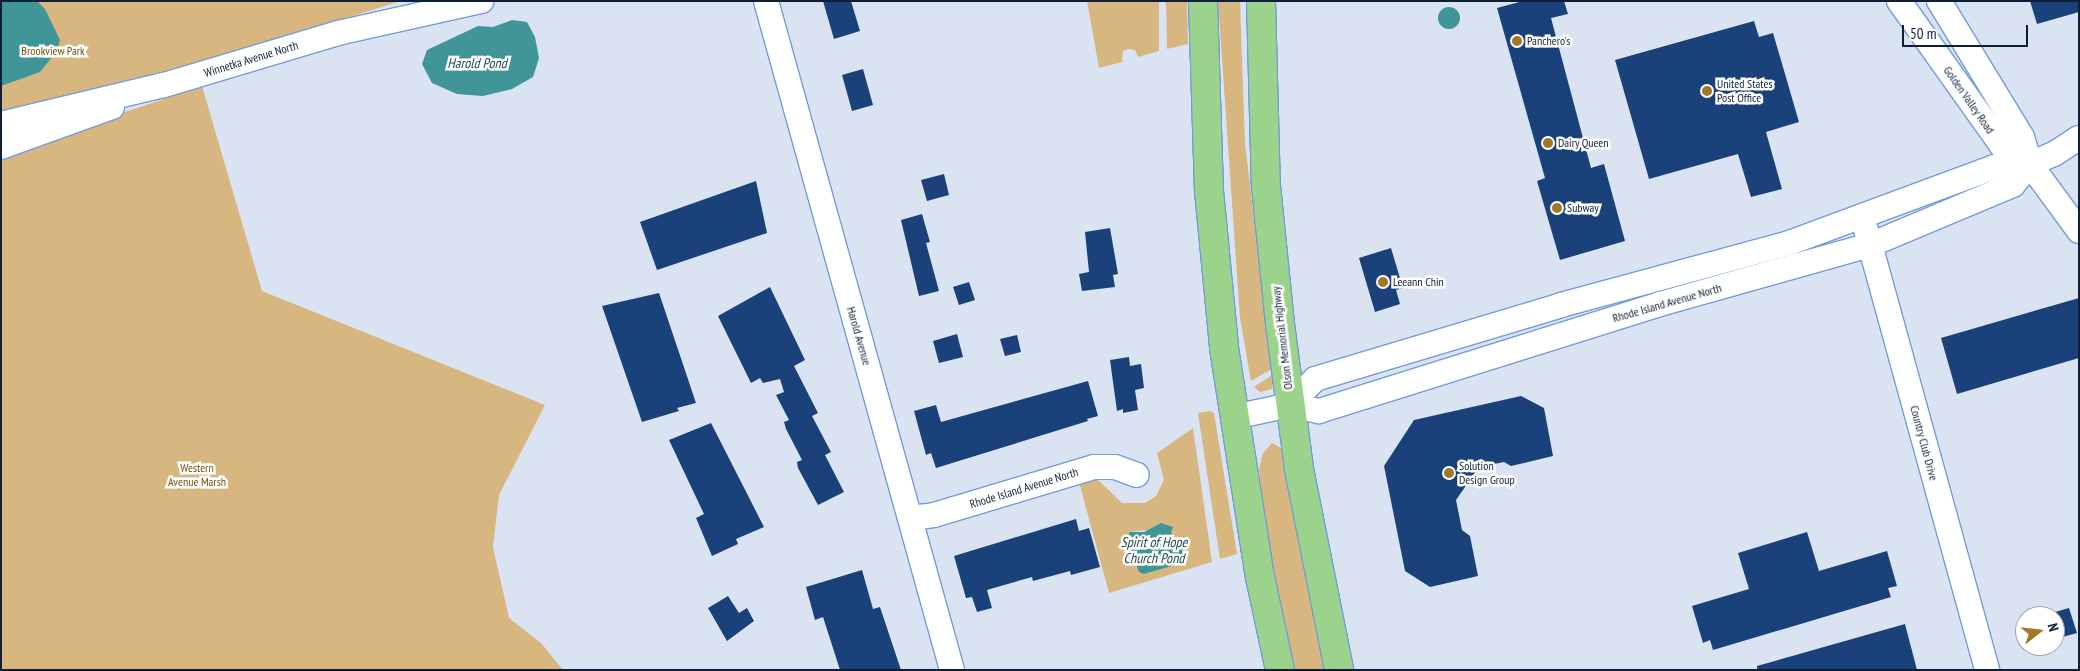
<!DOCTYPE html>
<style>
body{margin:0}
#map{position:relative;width:2080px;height:671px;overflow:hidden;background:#dae3f1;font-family:"PT Sans Narrow",sans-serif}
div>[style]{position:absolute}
.green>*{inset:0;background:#d8b67f}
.water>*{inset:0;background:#3f9598}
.round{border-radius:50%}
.building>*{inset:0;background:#1b417a}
.roads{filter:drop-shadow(1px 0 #719cdd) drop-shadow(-1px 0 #719cdd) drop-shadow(0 1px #719cdd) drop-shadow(0 -1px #719cdd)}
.minor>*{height:24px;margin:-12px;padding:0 12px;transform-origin:12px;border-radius:12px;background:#fff}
.highway>*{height:28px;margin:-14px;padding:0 14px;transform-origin:14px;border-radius:14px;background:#9cd38c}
.dots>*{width:14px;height:14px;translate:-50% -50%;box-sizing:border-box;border:2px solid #fff;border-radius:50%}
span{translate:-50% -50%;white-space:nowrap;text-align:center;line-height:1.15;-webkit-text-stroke:5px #fff;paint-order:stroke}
.poi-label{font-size:12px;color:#0e1e37}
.left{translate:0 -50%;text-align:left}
.park-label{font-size:12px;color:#72500d}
.street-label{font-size:12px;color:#0e1e37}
.water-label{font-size:14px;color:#234b4c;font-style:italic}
.frame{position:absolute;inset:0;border:2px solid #0e1e37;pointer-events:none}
.north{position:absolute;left:2015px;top:606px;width:50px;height:50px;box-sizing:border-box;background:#fff;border:1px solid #9fa5af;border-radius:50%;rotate:74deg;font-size:14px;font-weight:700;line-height:20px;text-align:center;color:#0e1e37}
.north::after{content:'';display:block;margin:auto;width:18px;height:22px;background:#a27728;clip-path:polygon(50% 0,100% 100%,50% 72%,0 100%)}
.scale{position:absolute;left:1902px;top:25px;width:126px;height:22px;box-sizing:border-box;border:2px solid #0e1e37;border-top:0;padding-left:6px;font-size:15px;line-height:18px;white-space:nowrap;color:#0e1e37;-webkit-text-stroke:4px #fff;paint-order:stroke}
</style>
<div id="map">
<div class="green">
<i style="clip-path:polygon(1px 1px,401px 1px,184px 68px,1px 116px)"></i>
<i style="clip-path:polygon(1087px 1px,1159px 1px,1159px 51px,1138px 57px,1135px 50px,1128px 49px,1123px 51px,1122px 62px,1099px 68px)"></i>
<i style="clip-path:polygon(1166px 1px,1187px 1px,1188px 44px,1167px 49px)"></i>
<i style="clip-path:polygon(1218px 1px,1240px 1px,1245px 143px,1272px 369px,1251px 381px,1240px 318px)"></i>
<i style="clip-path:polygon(202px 86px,262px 291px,545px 405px,499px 495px,493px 547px,509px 618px,541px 643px,563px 670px,1px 670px,1px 154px)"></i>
<i style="clip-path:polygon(1274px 374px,1272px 389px,1260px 392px,1254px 387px)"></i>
<i style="clip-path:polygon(1210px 411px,1214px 413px,1237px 554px,1220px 559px,1198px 413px)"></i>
<i style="clip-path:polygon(evenodd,1193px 428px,1212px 562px,1109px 593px,1079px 482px,1097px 479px,1122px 503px,1145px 503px,1156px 496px,1164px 480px,1157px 453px,1193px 428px,1155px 529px,1171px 532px,1179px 545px,1129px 532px,1155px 529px)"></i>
<i style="clip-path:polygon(1272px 443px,1283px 449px,1328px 670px,1292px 670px,1266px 536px,1259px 469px,1263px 453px)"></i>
</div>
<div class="water">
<i style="clip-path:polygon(1px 1px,37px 1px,45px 9px,60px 40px,57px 51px,40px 72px,1px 86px)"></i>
<i class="round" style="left:1438px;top:7px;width:22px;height:22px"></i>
<i style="clip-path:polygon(512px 20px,527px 22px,535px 37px,539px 58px,533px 77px,512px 89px,483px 96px,457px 94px,432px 83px,422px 64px,427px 50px,478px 26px,493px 27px)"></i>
<i style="clip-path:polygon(1161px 523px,1173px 527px,1171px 532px,1183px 553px,1175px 565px,1144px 574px,1139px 572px,1130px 548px,1129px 532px,1144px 532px)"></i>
</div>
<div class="building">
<i style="clip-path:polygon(823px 1px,851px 1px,860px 31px,834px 39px)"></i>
<i style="clip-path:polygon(1523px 1px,1564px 1px,1568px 14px,1551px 18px,1591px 168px,1604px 164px,1625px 241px,1560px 260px,1537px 181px,1545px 178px,1497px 8px)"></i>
<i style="clip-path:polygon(2030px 1px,2079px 1px,2079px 12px,2037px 24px)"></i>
<i style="clip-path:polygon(1754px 21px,1759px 37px,1773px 33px,1799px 122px,1766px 132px,1782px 189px,1751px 197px,1738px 154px,1649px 179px,1615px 60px)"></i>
<i style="clip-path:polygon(863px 69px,873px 105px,852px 111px,842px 75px)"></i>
<i style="clip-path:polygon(944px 174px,949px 195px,927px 201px,921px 180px)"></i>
<i style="clip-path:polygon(756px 181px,767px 233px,657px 270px,640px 222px)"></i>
<i style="clip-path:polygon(922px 214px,930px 242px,926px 243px,939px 291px,919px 296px,901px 220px)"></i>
<i style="clip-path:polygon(1110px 228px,1118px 274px,1113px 275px,1115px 287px,1082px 291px,1079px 274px,1089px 272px,1085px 232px)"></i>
<i style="clip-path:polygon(1391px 248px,1403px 288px,1396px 290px,1400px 304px,1375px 312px,1359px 258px)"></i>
<i style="clip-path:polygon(969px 282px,975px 300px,959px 305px,953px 287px)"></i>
<i style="clip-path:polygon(770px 287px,805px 360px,794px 366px,818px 413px,812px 416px,831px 452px,825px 455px,844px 492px,818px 505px,798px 468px,797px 462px,802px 460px,786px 429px,784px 422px,789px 420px,776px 395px,784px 392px,780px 379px,763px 383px,760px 378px,751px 383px,718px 316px)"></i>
<i style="clip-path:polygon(659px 293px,696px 403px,677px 408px,679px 411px,642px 422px,602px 306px)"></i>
<i style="clip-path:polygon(2079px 298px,2079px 358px,1957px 394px,1941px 338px)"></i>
<i style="clip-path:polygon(957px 334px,963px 357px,939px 363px,933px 341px)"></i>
<i style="clip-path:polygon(1017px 335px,1021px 352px,1005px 356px,1000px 339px)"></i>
<i style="clip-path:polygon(1129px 357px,1130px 366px,1141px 364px,1144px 388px,1135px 390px,1138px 410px,1123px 413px,1123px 409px,1117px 411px,1110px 360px)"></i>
<i style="clip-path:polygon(1088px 381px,1098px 416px,1087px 419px,1088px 421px,936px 468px,931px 453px,926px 455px,914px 411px,936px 405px,941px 422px)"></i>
<i style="clip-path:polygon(1521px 396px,1544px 408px,1553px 456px,1511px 466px,1504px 462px,1479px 467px,1456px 500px,1462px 530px,1470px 536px,1478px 576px,1430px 587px,1405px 571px,1384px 466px,1414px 420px)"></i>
<i style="clip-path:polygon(711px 423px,764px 527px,736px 539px,738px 544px,712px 556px,696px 518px,704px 514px,669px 440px)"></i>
<i style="clip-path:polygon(1076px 519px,1079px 531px,1089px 528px,1100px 567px,1071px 575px,1070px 571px,1033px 581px,1032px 577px,987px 590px,992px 608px,977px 612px,972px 597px,966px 598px,954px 556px)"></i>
<i style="clip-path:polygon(1807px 532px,1819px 571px,1887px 551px,1897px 586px,1888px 588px,1891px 597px,1713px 650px,1710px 640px,1703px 643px,1692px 606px,1749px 589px,1738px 553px)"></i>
<i style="clip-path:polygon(862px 570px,873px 609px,880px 607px,901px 670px,840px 670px,823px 617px,815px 620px,806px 587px)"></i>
<i style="clip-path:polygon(728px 596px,739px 613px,747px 608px,754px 621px,727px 641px,708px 608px)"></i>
<i style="clip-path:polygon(2069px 608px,2077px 633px,2055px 639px,2055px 612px)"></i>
<i style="clip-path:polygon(1905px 624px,1917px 670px,1757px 670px,1757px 666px)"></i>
</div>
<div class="roads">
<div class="minor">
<i style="left:766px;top:1px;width:694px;rotate:74.46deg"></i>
<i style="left:1899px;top:1px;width:178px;rotate:54.6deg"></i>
<i style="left:2002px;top:146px;width:33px;rotate:33deg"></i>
<i style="left:1939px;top:1px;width:159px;rotate:58.6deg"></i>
<i style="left:2022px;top:137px;width:28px;rotate:73deg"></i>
<i style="left:2030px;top:164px;width:83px;rotate:53.8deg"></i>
<i style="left:1px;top:124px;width:168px;rotate:-13.5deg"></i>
<i style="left:164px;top:85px;width:182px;rotate:-16.6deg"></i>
<i style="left:338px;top:33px;width:147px;rotate:-12.6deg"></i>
<i style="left:1px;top:147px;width:118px;rotate:-19.8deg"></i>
<i style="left:1866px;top:230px;width:456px;rotate:74.6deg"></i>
<i style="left:1290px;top:405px;width:36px;rotate:-46deg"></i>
<i style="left:1315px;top:379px;width:257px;rotate:-16.7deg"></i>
<i style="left:1561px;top:305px;width:236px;rotate:-15.2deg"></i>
<i style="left:1789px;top:243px;width:219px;rotate:-20.3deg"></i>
<i style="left:1994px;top:167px;width:36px;rotate:-5deg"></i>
<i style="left:2030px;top:164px;width:26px;rotate:-23deg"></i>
<i style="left:2054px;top:154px;width:30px;rotate:-33deg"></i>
<i style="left:1234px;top:417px;width:57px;rotate:-12.1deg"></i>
<i style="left:1290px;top:405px;width:30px;rotate:12deg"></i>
<i style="left:1319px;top:411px;width:357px;rotate:-17.4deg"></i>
<i style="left:1660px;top:304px;width:218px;rotate:-15.7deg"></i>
<i style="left:1870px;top:245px;width:155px;rotate:-22.8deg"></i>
<i style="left:2013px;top:185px;width:27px;rotate:-51deg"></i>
<i style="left:911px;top:518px;width:23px;rotate:-7deg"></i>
<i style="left:934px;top:515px;width:167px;rotate:-16.7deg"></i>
<i style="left:1094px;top:467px;width:21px"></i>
<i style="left:1115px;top:467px;width:23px;rotate:20deg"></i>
</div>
<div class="highway">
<i style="left:1203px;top:1px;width:190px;rotate:88.2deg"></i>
<i style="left:1209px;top:191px;width:158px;rotate:84.5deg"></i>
<i style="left:1224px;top:348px;width:232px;rotate:81.1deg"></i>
<i style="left:1260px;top:577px;width:95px;rotate:77.9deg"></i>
<i style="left:1261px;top:1px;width:185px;rotate:88.5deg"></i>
<i style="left:1266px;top:186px;width:139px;rotate:84.2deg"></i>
<i style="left:1280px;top:324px;width:146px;rotate:82.5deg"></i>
<i style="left:1299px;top:469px;width:205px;rotate:78.7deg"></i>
</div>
</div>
<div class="dots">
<i style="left:1517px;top:41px;background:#a27728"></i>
<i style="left:1707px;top:91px;background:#a27728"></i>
<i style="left:1548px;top:143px;background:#a27728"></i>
<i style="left:1557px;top:208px;background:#a27728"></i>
<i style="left:1383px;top:282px;background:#a27728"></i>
<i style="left:1449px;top:473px;background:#a27728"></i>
</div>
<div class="poi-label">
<span class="left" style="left:1527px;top:41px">Panchero's</span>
<span class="left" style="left:1717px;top:91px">United States<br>Post Office</span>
<span class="left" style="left:1558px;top:143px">Dairy Queen</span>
<span class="left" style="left:1567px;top:208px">Subway</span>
<span class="left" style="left:1393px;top:282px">Leeann Chin</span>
<span class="left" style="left:1459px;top:473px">Solution<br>Design Group</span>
</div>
<div class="park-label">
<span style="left:53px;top:51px">Brookview Park</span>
<span style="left:197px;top:475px">Western<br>Avenue Marsh</span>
</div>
<div class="street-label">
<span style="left:251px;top:59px;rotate:-17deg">Winnetka Avenue North</span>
<span style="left:1969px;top:100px;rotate:55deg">Golden Valley Road</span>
<span style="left:1667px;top:303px;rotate:-16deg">Rhode Island Avenue North</span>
<span style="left:859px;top:336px;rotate:74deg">Harold Avenue</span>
<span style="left:1282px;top:338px;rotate:-97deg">Olson Memorial Highway</span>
<span style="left:1924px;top:443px;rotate:75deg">Country Club Drive</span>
<span style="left:1024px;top:488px;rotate:-17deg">Rhode Island Avenue North</span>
</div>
<div class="water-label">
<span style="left:477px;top:63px">Harold Pond</span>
<span style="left:1154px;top:550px">Spirit of Hope<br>Church Pond</span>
</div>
<div class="frame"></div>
<div class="north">N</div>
<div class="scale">50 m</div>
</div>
